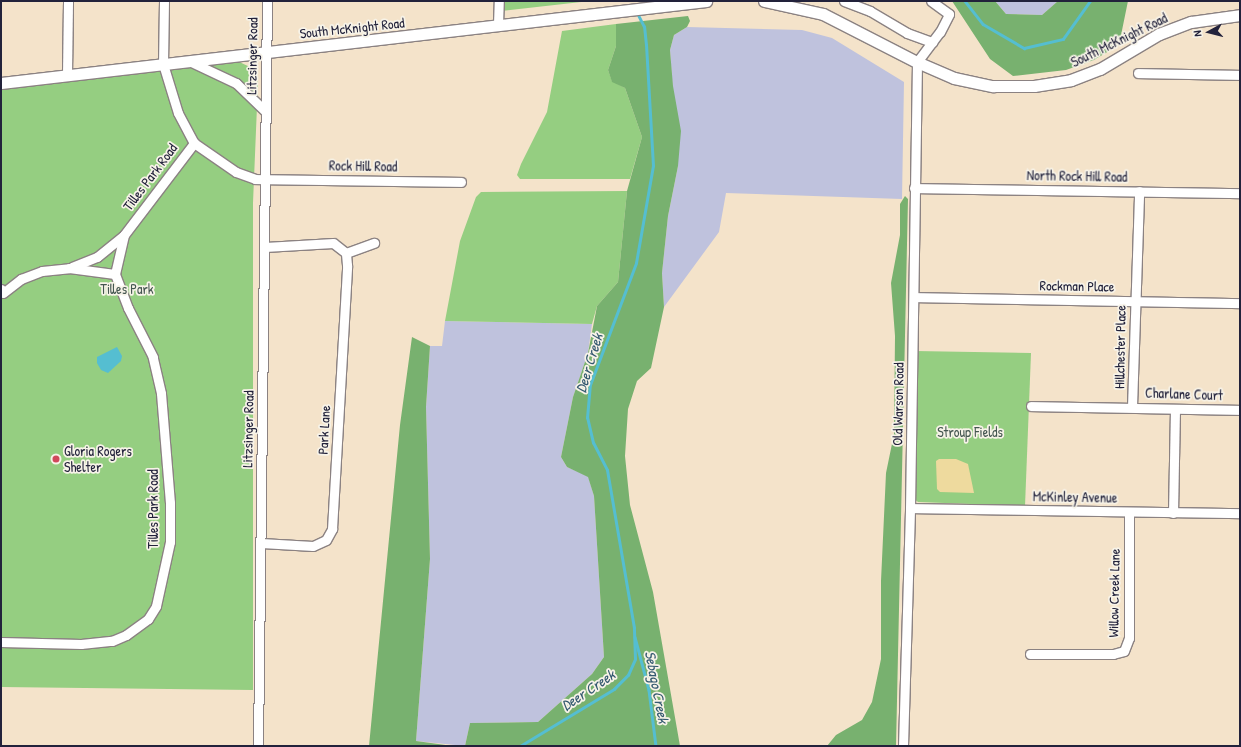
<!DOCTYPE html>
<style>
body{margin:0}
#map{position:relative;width:1241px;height:747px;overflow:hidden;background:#f4e3ca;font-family:"Patrick Hand",sans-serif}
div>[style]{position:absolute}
.industrial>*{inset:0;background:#bfc2dd}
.green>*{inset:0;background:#95ce81}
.forest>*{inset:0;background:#78b16f}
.sand>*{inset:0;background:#eeda9e}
.water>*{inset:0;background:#55bed1}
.stream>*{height:2.5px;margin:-1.25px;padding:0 1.25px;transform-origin:1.25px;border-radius:1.25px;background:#55bed1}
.roads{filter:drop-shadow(1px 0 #8b8282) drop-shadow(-1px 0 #8b8282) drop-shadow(0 1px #8b8282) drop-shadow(0 -1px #8b8282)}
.minor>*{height:9px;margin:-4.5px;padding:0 4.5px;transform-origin:4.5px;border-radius:4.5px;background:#fff}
.major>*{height:11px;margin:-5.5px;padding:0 5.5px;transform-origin:5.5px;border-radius:5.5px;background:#fff}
.dots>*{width:11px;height:11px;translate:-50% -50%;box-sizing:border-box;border:2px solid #f7f3e8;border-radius:50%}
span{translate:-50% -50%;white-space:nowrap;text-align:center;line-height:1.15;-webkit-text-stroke:3.5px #f7f3e8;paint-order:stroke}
.street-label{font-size:14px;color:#22223b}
.park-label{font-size:14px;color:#445650}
.poi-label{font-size:14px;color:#22223b}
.left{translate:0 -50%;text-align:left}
.water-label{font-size:15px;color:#345970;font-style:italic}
.frame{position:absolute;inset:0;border:2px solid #22223b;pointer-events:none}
.north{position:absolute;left:1189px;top:12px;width:40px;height:40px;-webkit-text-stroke:3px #f7f3e8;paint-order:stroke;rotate:263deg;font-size:11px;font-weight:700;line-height:16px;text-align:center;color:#22223b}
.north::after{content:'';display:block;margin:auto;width:14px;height:18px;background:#22223b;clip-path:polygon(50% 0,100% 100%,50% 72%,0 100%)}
</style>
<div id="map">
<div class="industrial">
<i style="clip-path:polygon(995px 1px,1058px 1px,1042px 15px,1006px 14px)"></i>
<i style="clip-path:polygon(687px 27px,802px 30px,832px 38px,904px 82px,902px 199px,726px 193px,719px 232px,664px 307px,662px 273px,668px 216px,678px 166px,670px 50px,674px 35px)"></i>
<i style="clip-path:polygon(445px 321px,592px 324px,588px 353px,573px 397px,561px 457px,567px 467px,588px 476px,594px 496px,604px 657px,592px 674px,538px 722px,470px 723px,465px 746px,416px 741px,430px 559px,426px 407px,430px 346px,442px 346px)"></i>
</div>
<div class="green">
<i style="clip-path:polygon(504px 1px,590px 1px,502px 11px)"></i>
<i style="clip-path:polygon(616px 24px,616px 46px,608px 70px,612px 81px,625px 88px,642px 137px,630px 179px,520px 179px,517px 175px,521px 164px,547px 112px,562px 31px)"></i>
<i style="clip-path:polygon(235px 60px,250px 67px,258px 82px,253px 203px,253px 690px,1px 687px,1px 89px)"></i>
<i style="clip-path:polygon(627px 191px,618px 282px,597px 306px,592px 324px,445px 321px,460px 241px,476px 197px,481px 192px)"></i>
<i style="clip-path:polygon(915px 351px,1031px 353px,1025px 506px,918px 502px,913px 498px)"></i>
</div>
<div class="forest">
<i style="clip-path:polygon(952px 1px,995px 1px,1006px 14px,1042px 15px,1058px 1px,1128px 1px,1119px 45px,1094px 60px,1066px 70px,1013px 76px,990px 59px)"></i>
<i style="clip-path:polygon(688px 16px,690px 21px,687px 27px,674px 35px,670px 50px,673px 86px,681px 131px,678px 166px,668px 216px,662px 273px,664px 307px,651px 368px,637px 381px,628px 409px,625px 456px,630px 505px,653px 592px,680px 746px,465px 746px,470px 723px,538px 722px,592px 674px,604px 657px,594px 496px,588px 477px,567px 467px,561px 457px,573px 397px,588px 353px,597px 306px,618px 282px,627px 191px,642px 137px,625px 88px,612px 82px,608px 70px,616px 46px,616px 24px)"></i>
<i style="clip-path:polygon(905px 196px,908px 199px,896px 746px,827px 746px,836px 735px,862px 720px,872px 702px,881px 659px,881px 581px,886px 473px,894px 434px,895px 336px,891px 283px,900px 235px,900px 204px)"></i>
<i style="clip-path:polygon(412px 337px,430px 346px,426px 407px,430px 559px,416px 741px,453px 746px,369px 746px,400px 425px)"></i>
</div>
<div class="sand">
<i style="clip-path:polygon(939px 459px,956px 459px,968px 464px,974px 493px,940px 492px,937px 489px,936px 461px)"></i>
</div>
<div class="water">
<i style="clip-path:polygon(117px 347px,122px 356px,121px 361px,108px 373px,101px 370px,97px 363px,97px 357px)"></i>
</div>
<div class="stream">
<i style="left:965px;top:1px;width:29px;rotate:52deg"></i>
<i style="left:983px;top:24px;width:48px;rotate:30.3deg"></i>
<i style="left:1024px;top:48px;width:40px;rotate:-13deg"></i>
<i style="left:1063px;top:39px;width:47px;rotate:-54.6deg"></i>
<i style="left:635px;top:637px;width:55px;rotate:75.2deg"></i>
<i style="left:649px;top:690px;width:56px;rotate:82.9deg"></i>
<i style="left:520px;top:746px;width:110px;rotate:-31.2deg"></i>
<i style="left:614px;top:689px;width:20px;rotate:-45deg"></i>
<i style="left:628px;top:675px;width:17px;rotate:-66deg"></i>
<i style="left:635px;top:659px;width:31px;rotate:-92deg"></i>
<i style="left:634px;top:628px;width:160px;rotate:-99.7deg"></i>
<i style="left:607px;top:470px;width:30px;rotate:-117deg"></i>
<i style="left:593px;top:443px;width:26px;rotate:-103deg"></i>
<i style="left:587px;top:418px;width:33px;rotate:-85deg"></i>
<i style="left:590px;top:385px;width:130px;rotate:-69.3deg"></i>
<i style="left:636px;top:263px;width:98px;rotate:-80.1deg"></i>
<i style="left:653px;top:166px;width:121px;rotate:-93.3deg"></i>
<i style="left:646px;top:45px;width:18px;rotate:-96deg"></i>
<i style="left:644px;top:27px;width:16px;rotate:-117deg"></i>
</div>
<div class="roads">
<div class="minor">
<i style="left:164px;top:1px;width:63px;rotate:90.9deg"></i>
<i style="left:163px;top:64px;width:51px;rotate:73deg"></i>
<i style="left:178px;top:113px;width:34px;rotate:62deg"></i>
<i style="left:194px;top:143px;width:51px;rotate:34.6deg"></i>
<i style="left:236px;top:172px;width:20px;rotate:20deg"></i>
<i style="left:255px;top:179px;width:206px;rotate:0.8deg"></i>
<i style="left:844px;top:1px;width:28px;rotate:21deg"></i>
<i style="left:870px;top:11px;width:43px;rotate:30.7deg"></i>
<i style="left:907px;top:33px;width:27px;rotate:20deg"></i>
<i style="left:498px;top:24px;width:23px;rotate:-88deg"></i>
<i style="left:189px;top:61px;width:52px;rotate:25.1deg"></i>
<i style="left:236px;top:83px;width:40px;rotate:44deg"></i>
<i style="left:1138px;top:73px;width:102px;rotate:1.1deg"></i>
<i style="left:67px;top:74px;width:73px;rotate:-89.2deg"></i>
<i style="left:914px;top:188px;width:326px;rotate:0.9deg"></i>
<i style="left:346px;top:253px;width:30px;rotate:-20deg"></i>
<i style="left:72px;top:267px;width:27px;rotate:-22deg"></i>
<i style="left:97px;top:257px;width:33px;rotate:-39deg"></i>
<i style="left:1px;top:289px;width:4px;rotate:63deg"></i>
<i style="left:3px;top:293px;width:23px;rotate:-38deg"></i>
<i style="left:21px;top:279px;width:22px;rotate:-21deg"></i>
<i style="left:42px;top:271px;width:27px;rotate:-6deg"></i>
<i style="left:69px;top:268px;width:46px;rotate:7.4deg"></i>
<i style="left:914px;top:297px;width:326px;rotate:1.1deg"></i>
<i style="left:1031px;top:406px;width:209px;rotate:1.1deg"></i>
<i style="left:1132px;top:407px;width:216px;rotate:-88.1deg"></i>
<i style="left:910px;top:508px;width:330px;rotate:0.9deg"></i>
<i style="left:1173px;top:513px;width:104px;rotate:-88.9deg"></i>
<i style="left:261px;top:543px;width:52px;rotate:3.3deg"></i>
<i style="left:313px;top:546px;width:14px;rotate:-25deg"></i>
<i style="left:326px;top:540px;width:13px;rotate:-61deg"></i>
<i style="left:332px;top:529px;width:264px;rotate:-86.7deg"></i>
<i style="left:347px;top:265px;width:12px;rotate:-95deg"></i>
<i style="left:346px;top:253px;width:16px;rotate:-142deg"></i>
<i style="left:333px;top:243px;width:68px;rotate:176.6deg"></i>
<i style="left:1px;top:642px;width:80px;rotate:1.4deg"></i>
<i style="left:81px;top:644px;width:31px;rotate:-6deg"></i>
<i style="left:112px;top:641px;width:15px;rotate:-23deg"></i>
<i style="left:126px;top:635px;width:27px;rotate:-36deg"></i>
<i style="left:148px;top:619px;width:15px;rotate:-58deg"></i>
<i style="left:156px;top:606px;width:66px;rotate:-77.7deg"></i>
<i style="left:170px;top:542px;width:39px;rotate:-90deg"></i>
<i style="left:170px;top:503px;width:110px;rotate:-94.7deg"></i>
<i style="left:161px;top:393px;width:37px;rotate:-103deg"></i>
<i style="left:153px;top:357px;width:55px;rotate:-117deg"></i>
<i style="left:128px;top:308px;width:36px;rotate:-111deg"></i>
<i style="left:115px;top:274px;width:40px;rotate:-77deg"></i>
<i style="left:124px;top:235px;width:116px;rotate:-52.7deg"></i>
<i style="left:1030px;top:654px;width:83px"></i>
<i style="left:1113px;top:654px;width:11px;rotate:-15deg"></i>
<i style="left:1124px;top:651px;width:14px;rotate:-69deg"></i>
<i style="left:1129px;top:638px;width:126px;rotate:-90deg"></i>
<i style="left:258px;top:746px;width:745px;rotate:-89.31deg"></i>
<i style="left:903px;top:746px;width:238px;rotate:-88.3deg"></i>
<i style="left:910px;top:508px;width:446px;rotate:-89.1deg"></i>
<i style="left:917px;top:62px;width:38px;rotate:-53deg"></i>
<i style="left:940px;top:32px;width:20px;rotate:-63deg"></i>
<i style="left:949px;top:14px;width:22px;rotate:-144deg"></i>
</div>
<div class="major">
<i style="left:764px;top:1px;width:60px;rotate:12.4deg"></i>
<i style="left:823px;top:14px;width:106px;rotate:27.1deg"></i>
<i style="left:917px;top:62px;width:40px;rotate:23.4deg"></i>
<i style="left:954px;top:78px;width:40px;rotate:12deg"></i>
<i style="left:993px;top:86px;width:41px"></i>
<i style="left:1034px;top:86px;width:37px;rotate:-9deg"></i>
<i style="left:1071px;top:80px;width:31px;rotate:-21deg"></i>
<i style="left:1100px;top:69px;width:69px;rotate:-30.7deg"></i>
<i style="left:1159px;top:34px;width:34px;rotate:-21deg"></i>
<i style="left:1191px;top:22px;width:49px;rotate:-8.1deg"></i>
<i style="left:1px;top:83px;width:710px;rotate:-6.63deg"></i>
</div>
</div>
<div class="dots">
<i style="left:56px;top:459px;background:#d1495b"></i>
</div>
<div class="street-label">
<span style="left:352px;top:28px;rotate:-6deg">South McKnight Road</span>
<span style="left:1119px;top:40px;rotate:-26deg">South McKnight Road</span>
<span style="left:252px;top:56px;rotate:-89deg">Litzsinger Road</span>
<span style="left:363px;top:166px;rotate:1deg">Rock Hill Road</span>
<span style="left:1077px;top:176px;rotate:1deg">North Rock Hill Road</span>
<span style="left:150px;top:177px;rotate:-53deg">Tilles Park Road</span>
<span style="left:1077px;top:286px;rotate:1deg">Rockman Place</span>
<span style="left:1120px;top:347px;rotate:-89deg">Hillchester Place</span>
<span style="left:1184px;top:394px;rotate:2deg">Charlane Court</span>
<span style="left:898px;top:404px;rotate:-89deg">Old Warson Road</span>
<span style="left:248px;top:429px;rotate:-89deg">Litzsinger Road</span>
<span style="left:324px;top:430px;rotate:-87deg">Park Lane</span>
<span style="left:1075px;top:497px;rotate:1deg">McKinley Avenue</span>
<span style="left:153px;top:509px;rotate:-90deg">Tilles Park Road</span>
<span style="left:1114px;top:593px;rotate:-89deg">Willow Creek Lane</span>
</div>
<div class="park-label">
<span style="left:127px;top:289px">Tilles Park</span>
<span style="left:970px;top:432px">Stroup Fields</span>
</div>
<div class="poi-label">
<span class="left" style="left:64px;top:459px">Gloria Rogers<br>Shelter</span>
</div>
<div class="water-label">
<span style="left:589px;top:363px;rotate:-73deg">Deer Creek</span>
<span style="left:657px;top:687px;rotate:79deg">Sebago Creek</span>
<span style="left:588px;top:690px;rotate:-34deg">Deer Creek</span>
</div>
<div class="frame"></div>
<div class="north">N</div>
</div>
